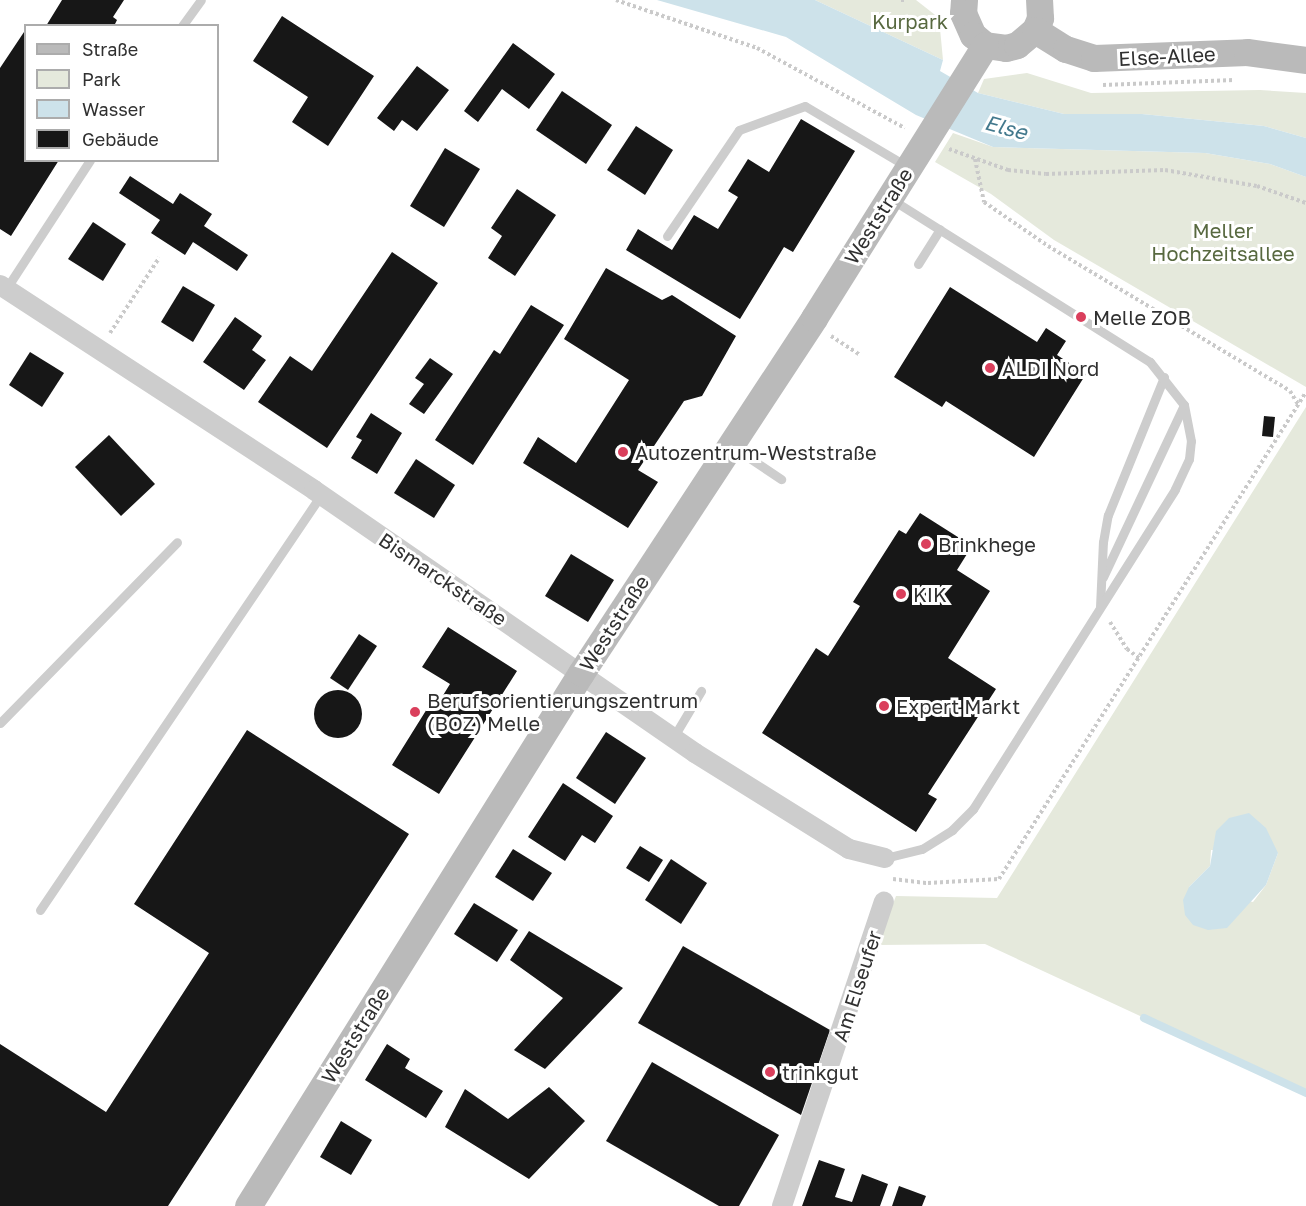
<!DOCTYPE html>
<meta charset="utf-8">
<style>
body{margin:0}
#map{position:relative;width:1306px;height:1206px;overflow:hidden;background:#fff;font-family:"Golos Text",sans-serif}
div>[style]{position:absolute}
.green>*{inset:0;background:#e5e9dc}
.water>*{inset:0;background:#cde2ea}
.stream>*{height:8px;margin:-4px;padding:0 4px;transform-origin:4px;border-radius:4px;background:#cde2ea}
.building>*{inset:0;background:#171717}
.round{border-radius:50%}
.path>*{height:4px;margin-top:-2px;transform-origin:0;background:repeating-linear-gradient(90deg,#cacaca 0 3px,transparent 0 6px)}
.lane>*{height:9px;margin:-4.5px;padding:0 4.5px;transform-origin:4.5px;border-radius:4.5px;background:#cdcdcd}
.street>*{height:20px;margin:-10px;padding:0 10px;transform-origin:10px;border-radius:10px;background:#cdcdcd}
.secondary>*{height:27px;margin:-13.5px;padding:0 13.5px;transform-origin:13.5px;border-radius:13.5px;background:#bababa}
.dots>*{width:16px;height:16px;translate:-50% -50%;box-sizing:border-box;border:3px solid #fff;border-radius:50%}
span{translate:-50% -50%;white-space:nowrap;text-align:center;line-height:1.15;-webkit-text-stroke:6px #fff;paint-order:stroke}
.park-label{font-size:20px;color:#586940}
.street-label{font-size:20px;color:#303030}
.poi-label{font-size:20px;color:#303030}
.left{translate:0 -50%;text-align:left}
.water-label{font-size:21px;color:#43798d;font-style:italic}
.legend{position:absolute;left:24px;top:24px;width:195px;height:138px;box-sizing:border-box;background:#fff;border:2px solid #acacac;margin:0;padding:8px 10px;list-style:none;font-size:18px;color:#303030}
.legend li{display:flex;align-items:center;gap:12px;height:30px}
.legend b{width:30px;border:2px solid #acacac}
</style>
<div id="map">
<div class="green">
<i style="clip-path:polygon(815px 0,916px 0,939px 18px,943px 60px)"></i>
<i style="clip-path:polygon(1027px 73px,1091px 93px,1260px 90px,1306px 93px,1306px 138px,1264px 126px,1142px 114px,1064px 114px,978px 93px,984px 79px)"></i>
<i style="clip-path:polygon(953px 133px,993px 147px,1205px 153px,1270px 164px,1306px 177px,1306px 387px,1054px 240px,991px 194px,935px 162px)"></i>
<i style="clip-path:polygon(evenodd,1306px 407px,1306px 1093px,985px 944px,877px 945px,896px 896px,997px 898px,1306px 407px,1211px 850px,1278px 853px,1266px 885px,1253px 902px,1189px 887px,1210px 866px,1211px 850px)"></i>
</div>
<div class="water">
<i style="clip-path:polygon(657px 0,815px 0,943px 60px,940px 71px,978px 93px,1064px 114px,1142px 114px,1264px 126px,1306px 138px,1306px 177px,1270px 164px,1205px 153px,993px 147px,916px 115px,786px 37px)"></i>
<i style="clip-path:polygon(1249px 813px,1266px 828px,1278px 853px,1266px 885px,1227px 928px,1208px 930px,1193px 925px,1185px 915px,1183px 900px,1189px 887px,1210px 866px,1216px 831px,1229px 818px)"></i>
</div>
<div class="stream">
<i style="left:1144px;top:1018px;width:179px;rotate:24.8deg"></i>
</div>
<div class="building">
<i style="clip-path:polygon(62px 0,124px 0,113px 17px,117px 20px,114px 26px,46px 26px)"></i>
<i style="clip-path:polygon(282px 16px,374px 76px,328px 146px,292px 122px,308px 97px,253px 61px)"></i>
<i style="clip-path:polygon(26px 29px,26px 160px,59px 160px,11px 236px,0 229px,0 68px)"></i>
<i style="clip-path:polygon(513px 43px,555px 74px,529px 109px,502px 89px,478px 122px,464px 111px)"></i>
<i style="clip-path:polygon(417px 66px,449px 90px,417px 131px,402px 120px,394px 131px,377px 118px)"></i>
<i style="clip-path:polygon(562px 91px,612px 125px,586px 164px,536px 130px)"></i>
<i style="clip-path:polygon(801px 119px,855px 151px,793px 252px,784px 247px,740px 319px,626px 250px,638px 229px,672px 250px,694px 215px,718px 229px,738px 197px,728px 191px,748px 159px,769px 172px)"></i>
<i style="clip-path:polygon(636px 126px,673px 150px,645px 195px,607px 170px)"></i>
<i style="clip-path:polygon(445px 148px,480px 169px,444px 227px,410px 206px)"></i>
<i style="clip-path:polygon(130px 176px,173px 204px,180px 193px,212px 214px,204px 226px,248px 255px,237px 271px,193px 242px,185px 255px,151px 233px,160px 220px,119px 193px)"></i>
<i style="clip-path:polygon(517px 189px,556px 215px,515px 276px,488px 258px,502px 236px,491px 228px)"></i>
<i style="clip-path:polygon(93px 222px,126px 244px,103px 281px,68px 259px)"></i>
<i style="clip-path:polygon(392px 252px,438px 283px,327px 448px,258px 402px,290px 356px,312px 371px)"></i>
<i style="clip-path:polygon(606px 268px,662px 300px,672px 295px,736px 336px,702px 396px,684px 401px,638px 470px,658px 482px,628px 528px,523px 463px,538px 437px,576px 463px,629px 380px,564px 339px)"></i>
<i style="clip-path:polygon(183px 286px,215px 305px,193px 342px,161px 322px)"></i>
<i style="clip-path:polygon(950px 287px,1037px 342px,1046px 328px,1066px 341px,1057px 355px,1086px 374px,1034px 457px,946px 401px,942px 407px,894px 377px)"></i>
<i style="clip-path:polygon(531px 305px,564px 325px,473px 465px,435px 440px,494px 350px,500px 354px)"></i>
<i style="clip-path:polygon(235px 317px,262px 336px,252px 350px,266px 360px,244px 390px,203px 362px)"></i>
<i style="clip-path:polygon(30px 352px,64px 373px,42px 407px,9px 385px)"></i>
<i style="clip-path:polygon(430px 358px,453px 374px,424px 414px,409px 404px,424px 384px,415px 378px)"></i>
<i style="clip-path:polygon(371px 413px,402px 433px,377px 474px,351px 458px,362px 440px,356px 437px)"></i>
<i style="clip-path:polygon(1264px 416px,1275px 417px,1273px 437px,1262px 436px)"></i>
<i style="clip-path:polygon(109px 435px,155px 484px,121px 516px,75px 467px)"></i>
<i style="clip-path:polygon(416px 459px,455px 485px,434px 518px,394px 493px)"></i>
<i style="clip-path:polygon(920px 513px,972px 546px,957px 570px,990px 591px,948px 658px,996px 689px,928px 794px,937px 799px,916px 832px,762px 733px,816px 648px,828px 656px,860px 606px,853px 602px,899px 530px,906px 534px)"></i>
<i style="clip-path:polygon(571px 554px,614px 580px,588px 622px,545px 596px)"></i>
<i style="clip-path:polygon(448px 627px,517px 671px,439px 794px,392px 765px,435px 696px,442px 697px,450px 684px,422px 667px)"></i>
<i style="clip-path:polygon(359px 634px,377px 646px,348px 690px,330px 678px)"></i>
<i class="round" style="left:314px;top:690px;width:48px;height:48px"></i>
<i style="clip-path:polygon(247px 730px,409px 834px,168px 1206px,0 1206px,0 1044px,106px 1112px,209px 953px,134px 904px)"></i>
<i style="clip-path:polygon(606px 732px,646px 758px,615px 804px,576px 778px)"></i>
<i style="clip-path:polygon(563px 783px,613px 816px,595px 843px,582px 835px,565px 861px,528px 837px)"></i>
<i style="clip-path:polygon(640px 846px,663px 860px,649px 882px,626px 868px)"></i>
<i style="clip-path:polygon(513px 849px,552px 873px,533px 901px,495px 877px)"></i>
<i style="clip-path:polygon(671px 859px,707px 883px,681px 924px,645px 900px)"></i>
<i style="clip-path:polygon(474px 903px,518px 930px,497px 962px,454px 934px)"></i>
<i style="clip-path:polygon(529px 931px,623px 988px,545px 1069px,514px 1050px,563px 998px,510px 960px)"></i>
<i style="clip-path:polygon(683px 946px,830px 1030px,801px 1115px,638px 1023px)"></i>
<i style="clip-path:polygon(387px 1044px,410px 1059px,405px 1068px,443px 1091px,426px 1118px,365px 1080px)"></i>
<i style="clip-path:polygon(652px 1062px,779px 1135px,739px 1206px,719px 1206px,606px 1141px)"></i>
<i style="clip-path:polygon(549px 1087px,585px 1121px,529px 1179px,445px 1127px,465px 1089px,508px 1119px)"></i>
<i style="clip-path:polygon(341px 1121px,372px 1140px,351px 1175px,320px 1157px)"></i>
<i style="clip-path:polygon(819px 1160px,845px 1169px,835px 1197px,852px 1202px,862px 1174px,888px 1184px,880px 1206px,802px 1206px)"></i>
<i style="clip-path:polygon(899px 1186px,926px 1196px,922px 1206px,892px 1206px)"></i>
</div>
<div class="path">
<i style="left:616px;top:0;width:149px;rotate:18.8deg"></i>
<i style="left:757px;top:48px;width:168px;rotate:28.4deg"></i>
<i style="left:901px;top:0;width:4px"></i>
<i style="left:1103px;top:85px;width:131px;rotate:-2.2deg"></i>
<i style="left:949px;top:149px;width:63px;rotate:19.6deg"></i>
<i style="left:1008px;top:170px;width:38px;rotate:6deg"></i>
<i style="left:1046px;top:174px;width:119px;rotate:-1.9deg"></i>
<i style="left:1165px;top:170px;width:93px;rotate:9.9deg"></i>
<i style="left:1257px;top:186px;width:52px;rotate:19.1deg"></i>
<i style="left:975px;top:159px;width:44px;rotate:78.2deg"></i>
<i style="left:984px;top:202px;width:78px;rotate:34.5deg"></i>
<i style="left:1048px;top:246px;width:282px;rotate:30.9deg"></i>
<i style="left:1290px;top:391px;width:17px;rotate:59deg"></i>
<i style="left:110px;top:333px;width:90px;rotate:-56.8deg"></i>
<i style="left:831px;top:336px;width:35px;rotate:33deg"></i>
<i style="left:1110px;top:622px;width:32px;rotate:58deg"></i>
<i style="left:1127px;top:649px;width:15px;rotate:37deg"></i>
<i style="left:893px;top:879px;width:35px;rotate:7deg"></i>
<i style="left:928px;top:883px;width:71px;rotate:-3.2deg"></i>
<i style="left:999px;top:879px;width:576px;rotate:-57.77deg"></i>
</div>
<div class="lane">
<i style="left:182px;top:26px;width:32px;rotate:-54deg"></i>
<i style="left:667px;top:236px;width:128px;rotate:-55.8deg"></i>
<i style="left:739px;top:130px;width:70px;rotate:-20deg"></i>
<i style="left:805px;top:106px;width:117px;rotate:30.7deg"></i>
<i style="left:918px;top:264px;width:41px;rotate:-57.8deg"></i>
<i style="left:6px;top:289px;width:154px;rotate:-56.9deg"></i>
<i style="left:733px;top:447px;width:58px;rotate:33.7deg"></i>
<i style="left:1103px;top:577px;width:190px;rotate:-64.8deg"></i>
<i style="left:1100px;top:607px;width:65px;rotate:-87.4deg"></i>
<i style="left:1103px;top:542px;width:27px;rotate:-80deg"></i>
<i style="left:1108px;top:515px;width:149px;rotate:-67.9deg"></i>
<i style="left:0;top:723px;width:253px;rotate:-45.6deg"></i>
<i style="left:673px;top:738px;width:55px;rotate:-59.2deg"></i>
<i style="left:885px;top:858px;width:38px;rotate:-14deg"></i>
<i style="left:922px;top:849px;width:36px;rotate:-32deg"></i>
<i style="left:952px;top:830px;width:30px;rotate:-45deg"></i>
<i style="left:973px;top:809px;width:378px;rotate:-57.7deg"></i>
<i style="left:1175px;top:489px;width:33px;rotate:-65deg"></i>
<i style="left:1189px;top:459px;width:18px;rotate:-84deg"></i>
<i style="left:1191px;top:441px;width:37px;rotate:-101deg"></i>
<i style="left:1184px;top:405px;width:55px;rotate:-128.3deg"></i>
<i style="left:1150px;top:362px;width:306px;rotate:-147.8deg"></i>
<i style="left:40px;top:910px;width:501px;rotate:-55.9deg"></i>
</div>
<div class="street">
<i style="left:0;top:285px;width:375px;rotate:33.1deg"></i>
<i style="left:314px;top:490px;width:463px;rotate:34.6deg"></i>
<i style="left:695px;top:753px;width:181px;rotate:31.9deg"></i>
<i style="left:849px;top:849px;width:37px;rotate:14deg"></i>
<i style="left:782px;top:1206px;width:321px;rotate:-71.5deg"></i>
</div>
<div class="secondary">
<i style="left:964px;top:0;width:13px;rotate:94deg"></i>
<i style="left:963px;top:13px;width:24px;rotate:66deg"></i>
<i style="left:973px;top:35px;width:16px;rotate:40deg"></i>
<i style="left:985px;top:45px;width:21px;rotate:8deg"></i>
<i style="left:1006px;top:48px;width:11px;rotate:-15deg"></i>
<i style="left:1017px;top:45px;width:23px;rotate:-40deg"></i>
<i style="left:1035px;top:30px;width:13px;rotate:-67deg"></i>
<i style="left:1040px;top:18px;width:18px;rotate:-93deg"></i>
<i style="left:1035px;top:30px;width:36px;rotate:32deg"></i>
<i style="left:1066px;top:49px;width:29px;rotate:18deg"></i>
<i style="left:1094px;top:58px;width:153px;rotate:-2.2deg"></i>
<i style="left:1247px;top:52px;width:60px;rotate:7.7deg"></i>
<i style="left:248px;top:1206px;width:628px;rotate:-58deg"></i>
<i style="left:581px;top:673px;width:425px;rotate:-56.7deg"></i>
<i style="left:814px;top:318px;width:322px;rotate:-57.9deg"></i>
</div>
<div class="dots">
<i style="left:1081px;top:317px;background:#da3f5c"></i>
<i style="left:990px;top:368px;background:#da3f5c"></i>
<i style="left:623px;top:452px;background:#da3f5c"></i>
<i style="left:926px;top:544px;background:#da3f5c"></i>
<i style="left:901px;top:594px;background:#da3f5c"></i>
<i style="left:884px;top:706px;background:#da3f5c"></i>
<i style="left:415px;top:712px;background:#da3f5c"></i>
<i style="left:770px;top:1072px;background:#da3f5c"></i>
</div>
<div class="park-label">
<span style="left:910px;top:21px">Kurpark</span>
<span style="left:1223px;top:242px">Meller<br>Hochzeitsallee</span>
</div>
<div class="street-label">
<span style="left:1167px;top:56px;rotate:-3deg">Else-Allee</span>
<span style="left:878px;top:216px;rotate:-58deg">Weststraße</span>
<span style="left:443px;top:579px;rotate:34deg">Bismarckstraße</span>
<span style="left:614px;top:623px;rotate:-57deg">Weststraße</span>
<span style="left:857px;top:986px;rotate:-72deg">Am Elseufer</span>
<span style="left:355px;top:1035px;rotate:-58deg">Weststraße</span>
</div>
<div class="poi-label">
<span class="left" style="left:1093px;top:317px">Melle ZOB</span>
<span class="left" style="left:1002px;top:368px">ALDI Nord</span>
<span class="left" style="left:635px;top:452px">Autozentrum-Weststraße</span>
<span class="left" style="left:938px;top:544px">Brinkhege</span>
<span class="left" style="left:913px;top:594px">KIK</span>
<span class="left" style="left:427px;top:712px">Berufsorientierungszentrum<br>(BOZ) Melle</span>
<span class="left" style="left:896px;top:706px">Expert Markt</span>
<span class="left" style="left:782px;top:1072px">trinkgut</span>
</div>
<div class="water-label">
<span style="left:1006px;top:127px;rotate:15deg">Else</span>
</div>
<ul class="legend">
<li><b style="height:8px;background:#bababa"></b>Straße</li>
<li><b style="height:16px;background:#e5e9dc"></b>Park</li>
<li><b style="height:16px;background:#cde2ea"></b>Wasser</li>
<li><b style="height:16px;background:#171717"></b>Gebäude</li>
</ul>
</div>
